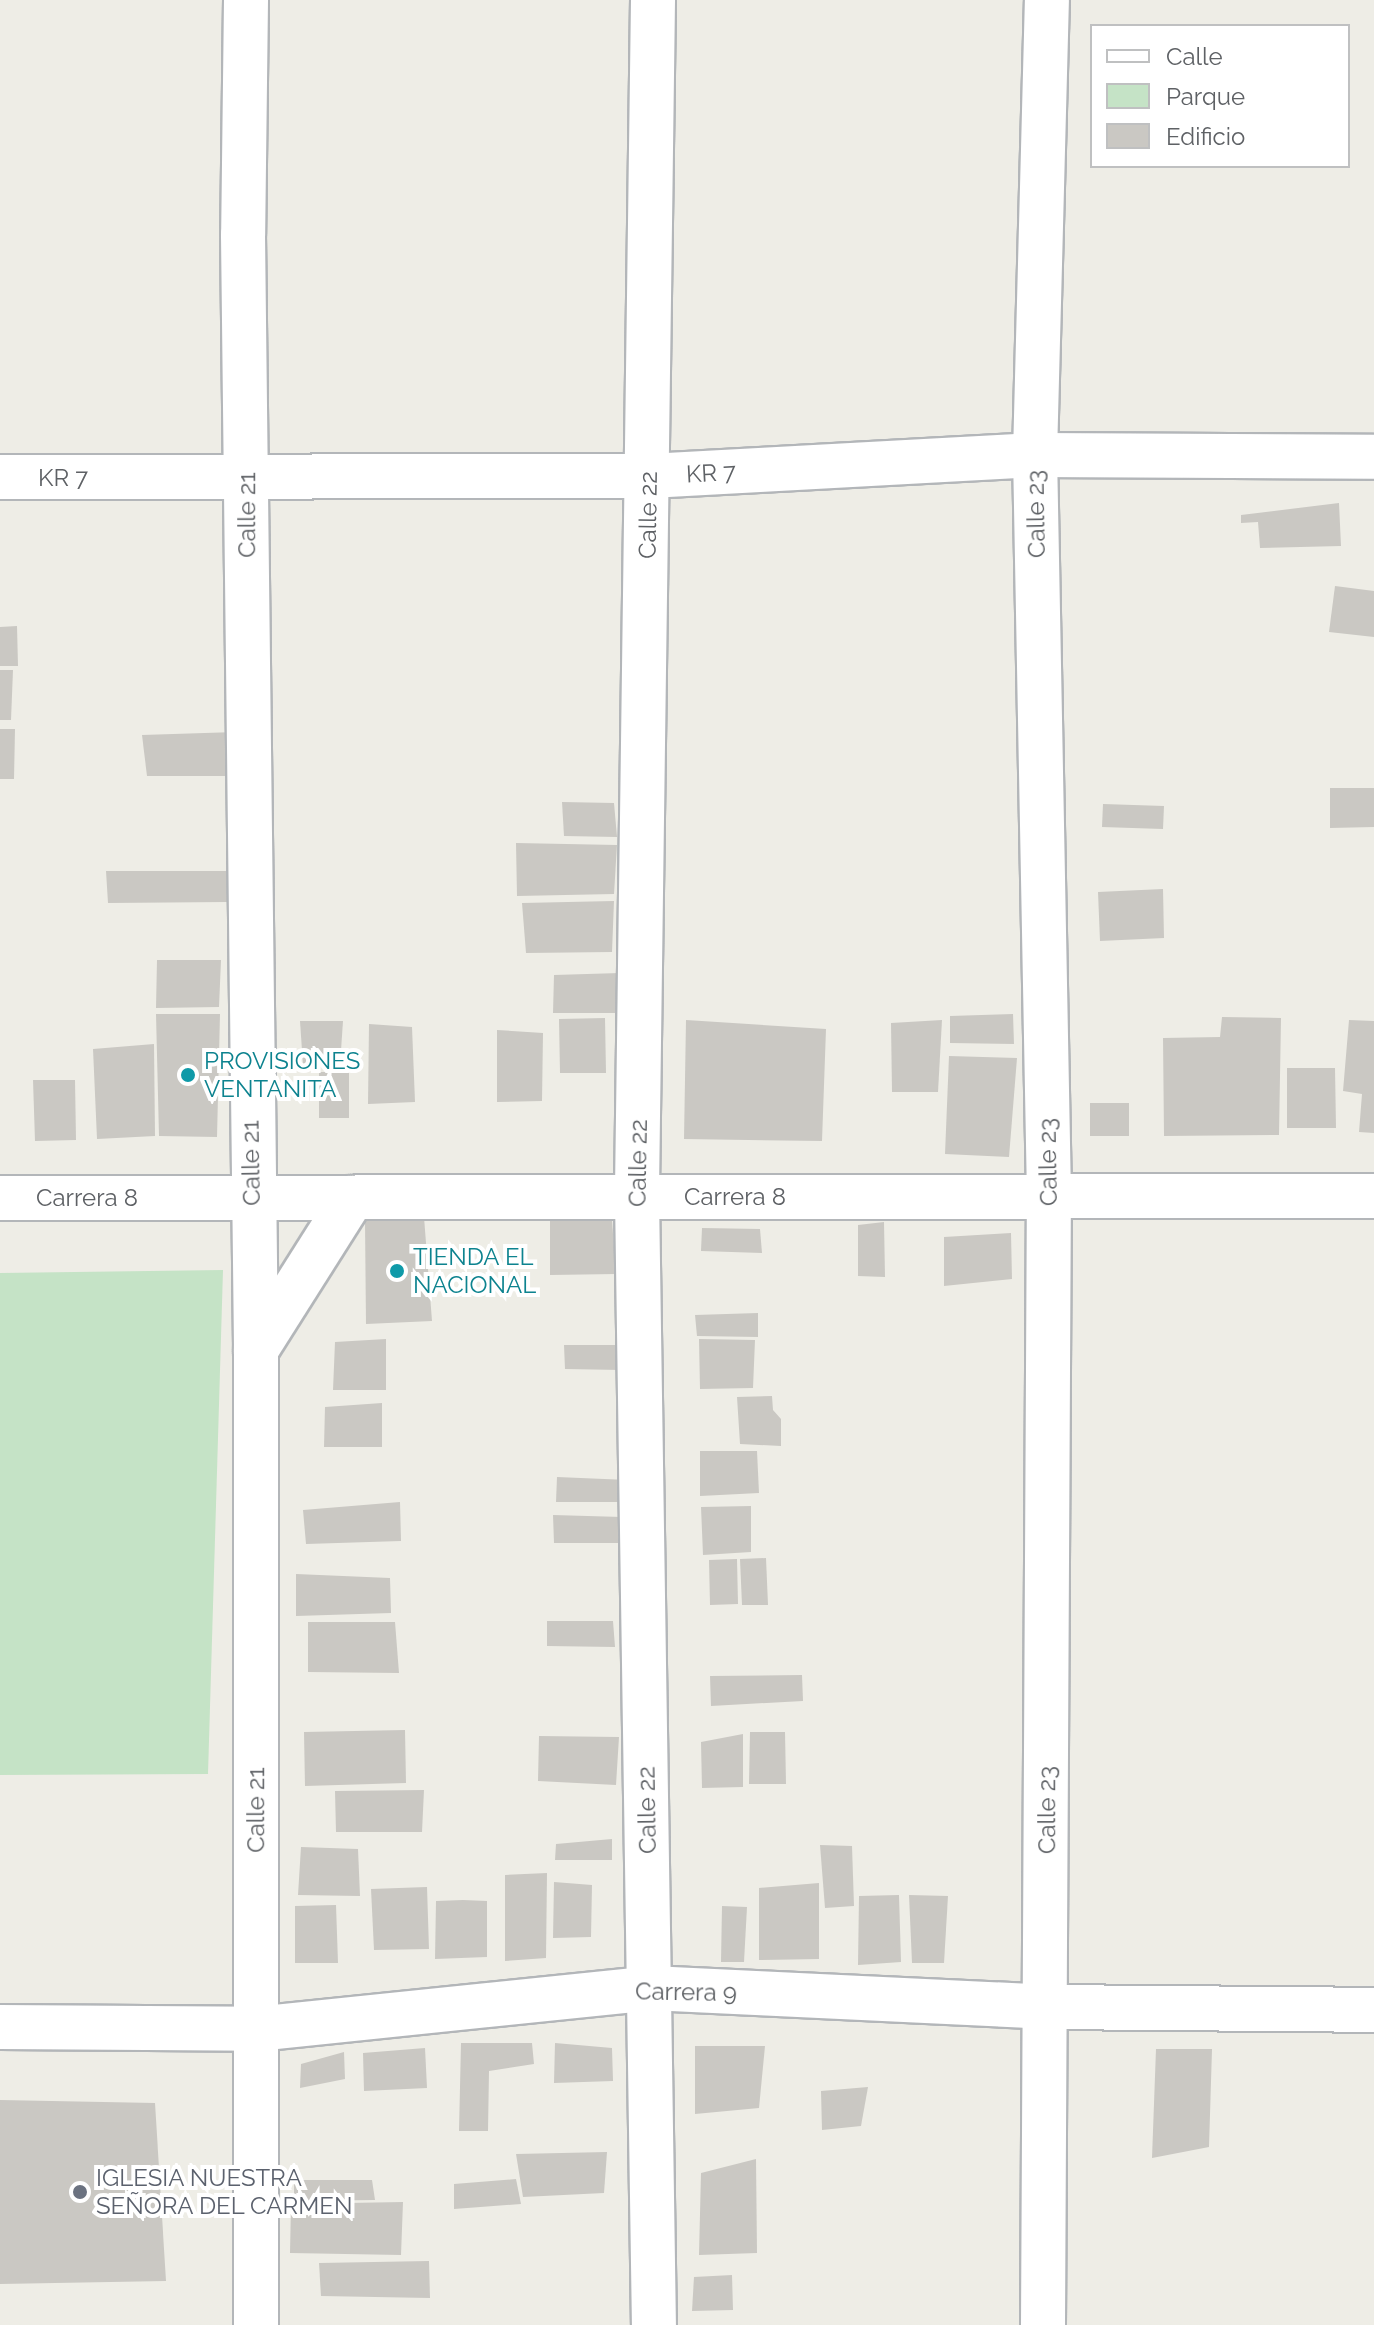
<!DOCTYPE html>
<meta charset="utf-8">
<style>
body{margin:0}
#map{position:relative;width:1374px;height:2325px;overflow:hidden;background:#eeede6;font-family:Raleway,sans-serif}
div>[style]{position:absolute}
.green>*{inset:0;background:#c5e3c6}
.building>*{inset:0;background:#cac8c3}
.roads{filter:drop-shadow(2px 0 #b3b6b9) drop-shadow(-2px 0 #b3b6b9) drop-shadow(0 2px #b3b6b9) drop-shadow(0 -2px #b3b6b9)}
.minor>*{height:44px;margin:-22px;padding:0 22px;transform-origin:22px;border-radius:22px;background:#fff}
.dots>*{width:22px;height:22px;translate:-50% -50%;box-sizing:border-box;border:4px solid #fff;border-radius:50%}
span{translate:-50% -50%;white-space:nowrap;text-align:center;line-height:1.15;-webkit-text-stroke:8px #fff;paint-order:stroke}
.street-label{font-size:24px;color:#5e6165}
.culture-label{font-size:24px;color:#0d838f}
.left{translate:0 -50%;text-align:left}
.worship-label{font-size:24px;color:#5b616d}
.legend{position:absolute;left:1090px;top:24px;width:260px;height:144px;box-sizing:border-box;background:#fff;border:2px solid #bfc0c1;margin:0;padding:10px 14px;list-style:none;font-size:24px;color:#5e6165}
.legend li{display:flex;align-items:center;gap:16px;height:40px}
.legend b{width:40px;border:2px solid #bfc0c1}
</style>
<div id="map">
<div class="green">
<i style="clip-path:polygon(223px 1270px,208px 1774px,0 1775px,0 1273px)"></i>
</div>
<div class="building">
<i style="clip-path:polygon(1339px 503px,1341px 546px,1260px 548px,1258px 522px,1241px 523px,1241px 515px)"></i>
<i style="clip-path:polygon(1335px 586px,1374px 591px,1374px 637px,1329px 632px)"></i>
<i style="clip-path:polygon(17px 626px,18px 666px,0 666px,0 627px)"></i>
<i style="clip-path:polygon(0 670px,13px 670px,11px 720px,0 720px)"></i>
<i style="clip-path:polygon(0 729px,15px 729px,14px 779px,0 779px)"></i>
<i style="clip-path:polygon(236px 732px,236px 776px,147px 776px,142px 735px)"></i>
<i style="clip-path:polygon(1330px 788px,1374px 788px,1374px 827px,1330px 828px)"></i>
<i style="clip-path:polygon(562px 802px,614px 803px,617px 837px,564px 836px)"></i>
<i style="clip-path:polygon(1103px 804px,1164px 806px,1163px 829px,1102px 827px)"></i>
<i style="clip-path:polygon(516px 843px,617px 845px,614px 894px,517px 896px)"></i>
<i style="clip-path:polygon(106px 871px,230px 871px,227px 902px,108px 903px)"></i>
<i style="clip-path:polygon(1163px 889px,1164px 938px,1100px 941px,1098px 892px)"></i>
<i style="clip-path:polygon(614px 901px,612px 952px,526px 953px,522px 903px)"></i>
<i style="clip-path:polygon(157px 960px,221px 960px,219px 1007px,156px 1008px)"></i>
<i style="clip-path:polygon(620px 973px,620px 1013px,553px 1013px,554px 975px)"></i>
<i style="clip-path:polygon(156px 1014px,220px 1014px,217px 1137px,159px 1136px)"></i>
<i style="clip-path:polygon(1013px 1014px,1014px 1044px,950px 1043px,950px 1016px)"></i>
<i style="clip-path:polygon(1222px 1017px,1281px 1018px,1279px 1135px,1164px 1136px,1163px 1038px,1220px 1037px)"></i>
<i style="clip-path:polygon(605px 1018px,606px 1073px,560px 1073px,559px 1019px)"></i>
<i style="clip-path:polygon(686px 1020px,826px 1029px,822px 1141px,684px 1139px)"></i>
<i style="clip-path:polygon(942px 1020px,938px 1092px,892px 1092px,891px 1023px)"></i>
<i style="clip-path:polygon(1349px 1020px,1374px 1021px,1374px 1133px,1359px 1132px,1362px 1094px,1343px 1091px)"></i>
<i style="clip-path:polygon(300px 1021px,343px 1021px,340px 1065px,303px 1065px)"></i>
<i style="clip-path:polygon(369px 1024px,412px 1027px,415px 1102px,368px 1104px)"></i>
<i style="clip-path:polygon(497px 1030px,543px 1033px,542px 1101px,497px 1102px)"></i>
<i style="clip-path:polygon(154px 1044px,155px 1136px,97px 1139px,93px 1049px)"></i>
<i style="clip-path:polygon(949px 1056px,1017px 1058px,1009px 1157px,945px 1154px)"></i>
<i style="clip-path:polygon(1287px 1068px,1335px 1068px,1336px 1128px,1287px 1128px)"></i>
<i style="clip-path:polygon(319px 1072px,349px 1072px,349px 1118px,319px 1118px)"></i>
<i style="clip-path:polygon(33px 1080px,75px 1080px,76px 1140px,35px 1141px)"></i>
<i style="clip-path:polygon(1090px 1103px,1129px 1103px,1129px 1136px,1090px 1136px)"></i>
<i style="clip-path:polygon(424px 1217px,432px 1321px,366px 1324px,365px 1221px)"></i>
<i style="clip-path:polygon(550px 1219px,612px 1220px,616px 1274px,550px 1275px)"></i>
<i style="clip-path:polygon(884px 1222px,885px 1277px,858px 1276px,858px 1225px)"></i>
<i style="clip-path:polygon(702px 1228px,760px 1229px,762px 1253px,701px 1251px)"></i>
<i style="clip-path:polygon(1011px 1233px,1012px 1279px,944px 1286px,944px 1237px)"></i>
<i style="clip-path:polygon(758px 1313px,758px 1337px,697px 1336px,695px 1315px)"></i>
<i style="clip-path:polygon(386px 1339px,386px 1390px,333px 1390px,335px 1342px)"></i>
<i style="clip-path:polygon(699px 1339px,755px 1340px,753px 1388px,700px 1389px)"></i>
<i style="clip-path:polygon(564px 1345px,621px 1345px,621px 1370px,565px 1369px)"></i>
<i style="clip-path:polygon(772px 1396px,773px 1410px,781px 1419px,781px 1446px,740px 1444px,737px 1397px)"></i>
<i style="clip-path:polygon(382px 1403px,382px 1447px,324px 1447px,325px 1407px)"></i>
<i style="clip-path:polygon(700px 1451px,757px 1451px,759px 1493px,700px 1496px)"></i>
<i style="clip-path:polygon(557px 1477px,628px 1480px,625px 1502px,556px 1502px)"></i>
<i style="clip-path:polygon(400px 1502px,401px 1541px,306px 1544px,303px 1510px)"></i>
<i style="clip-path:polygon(751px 1506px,751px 1552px,703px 1555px,701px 1507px)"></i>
<i style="clip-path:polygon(553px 1515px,622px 1517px,618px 1543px,554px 1543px)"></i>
<i style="clip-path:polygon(766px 1558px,768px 1605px,742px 1605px,740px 1559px)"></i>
<i style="clip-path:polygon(737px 1559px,738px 1604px,710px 1605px,709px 1560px)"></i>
<i style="clip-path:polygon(296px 1574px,390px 1578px,391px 1613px,296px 1616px)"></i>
<i style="clip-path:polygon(547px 1621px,613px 1621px,615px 1647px,547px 1646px)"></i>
<i style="clip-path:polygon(308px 1622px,395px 1622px,399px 1673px,308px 1672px)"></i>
<i style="clip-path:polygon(802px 1675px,803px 1701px,711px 1706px,710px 1676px)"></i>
<i style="clip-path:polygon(405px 1730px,406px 1783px,305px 1786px,304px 1732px)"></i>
<i style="clip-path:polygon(750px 1732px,785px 1732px,786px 1784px,749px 1784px)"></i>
<i style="clip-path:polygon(743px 1734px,743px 1787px,702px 1788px,701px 1742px)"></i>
<i style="clip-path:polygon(539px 1736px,619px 1737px,616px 1785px,538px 1781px)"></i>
<i style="clip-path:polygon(424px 1790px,422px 1832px,336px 1832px,335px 1791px)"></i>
<i style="clip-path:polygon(612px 1839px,612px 1860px,555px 1860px,556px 1844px)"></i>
<i style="clip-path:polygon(820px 1845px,852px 1846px,854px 1906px,825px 1908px)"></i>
<i style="clip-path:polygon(301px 1847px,358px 1849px,360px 1896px,298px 1895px)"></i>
<i style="clip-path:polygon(547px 1873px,546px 1958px,505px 1961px,505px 1875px)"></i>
<i style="clip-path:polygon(554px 1882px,592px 1885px,591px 1937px,553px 1938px)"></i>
<i style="clip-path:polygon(819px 1883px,819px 1959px,759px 1960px,759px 1888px)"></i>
<i style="clip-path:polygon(427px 1887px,429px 1949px,374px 1950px,371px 1889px)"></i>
<i style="clip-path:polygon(899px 1895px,901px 1962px,858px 1965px,859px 1896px)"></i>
<i style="clip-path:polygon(909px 1895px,948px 1896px,944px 1963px,912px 1963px)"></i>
<i style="clip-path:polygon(463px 1900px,487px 1901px,487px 1957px,435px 1959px,436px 1901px)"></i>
<i style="clip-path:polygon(336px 1905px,338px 1963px,295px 1963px,295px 1906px)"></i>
<i style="clip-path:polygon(722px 1906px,747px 1907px,744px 1962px,721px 1962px)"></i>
<i style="clip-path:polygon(461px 2043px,532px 2043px,534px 2064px,489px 2071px,488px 2131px,459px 2131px)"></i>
<i style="clip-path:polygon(555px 2043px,612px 2048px,613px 2081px,554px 2083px)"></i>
<i style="clip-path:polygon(695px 2046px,765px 2046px,759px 2108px,695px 2114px)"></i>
<i style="clip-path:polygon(425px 2048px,427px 2088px,364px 2091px,363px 2053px)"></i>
<i style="clip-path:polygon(1156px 2049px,1212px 2049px,1209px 2147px,1152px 2158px)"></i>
<i style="clip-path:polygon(344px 2052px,345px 2079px,300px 2088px,301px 2064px)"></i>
<i style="clip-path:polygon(868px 2087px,861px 2126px,822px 2130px,821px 2091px)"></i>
<i style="clip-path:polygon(0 2100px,155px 2103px,166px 2281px,0 2284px)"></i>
<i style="clip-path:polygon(607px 2152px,604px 2193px,523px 2197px,516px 2154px)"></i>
<i style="clip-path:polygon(756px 2159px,757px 2253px,699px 2255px,701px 2173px)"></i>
<i style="clip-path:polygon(516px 2179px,521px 2204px,454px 2209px,454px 2184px)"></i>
<i style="clip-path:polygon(294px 2180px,372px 2180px,375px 2200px,294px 2201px)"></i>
<i style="clip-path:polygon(403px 2202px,401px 2255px,290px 2253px,291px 2204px)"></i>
<i style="clip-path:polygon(429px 2261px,430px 2298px,321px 2296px,319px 2263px)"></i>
<i style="clip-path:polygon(732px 2275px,733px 2310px,692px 2311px,694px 2277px)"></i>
</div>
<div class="roads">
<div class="minor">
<i style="left:246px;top:0;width:235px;rotate:90.7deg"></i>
<i style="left:243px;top:235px;width:1115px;rotate:89.33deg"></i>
<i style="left:256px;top:1350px;width:975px;rotate:90deg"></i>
<i style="left:653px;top:0;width:1197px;rotate:90.77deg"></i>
<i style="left:637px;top:1197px;width:1128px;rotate:89.14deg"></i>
<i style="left:0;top:477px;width:649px;rotate:-0.09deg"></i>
<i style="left:649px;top:476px;width:387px;rotate:-3.1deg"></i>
<i style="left:1035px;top:455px;width:339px;rotate:0.3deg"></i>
<i style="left:0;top:1198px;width:1374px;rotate:-0.08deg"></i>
<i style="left:256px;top:1350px;width:180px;rotate:-57.7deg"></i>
<i style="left:0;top:2027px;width:256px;rotate:0.4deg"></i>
<i style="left:256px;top:2029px;width:396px;rotate:-5.9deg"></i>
<i style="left:650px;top:1988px;width:396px;rotate:2.7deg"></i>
<i style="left:1046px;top:2007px;width:328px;rotate:0.5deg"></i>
<i style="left:1043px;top:2325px;width:1129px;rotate:-89.7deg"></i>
<i style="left:1049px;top:1196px;width:741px;rotate:-91.08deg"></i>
<i style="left:1035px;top:455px;width:455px;rotate:-88.5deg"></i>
</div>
</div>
<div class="dots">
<i style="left:188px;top:1075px;background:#0f9aa8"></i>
<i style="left:397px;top:1271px;background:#0f9aa8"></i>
<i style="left:80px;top:2192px;background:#6b7280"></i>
</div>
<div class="street-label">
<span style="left:711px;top:473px;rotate:-3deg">KR 7</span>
<span style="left:63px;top:478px">KR 7</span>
<span style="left:1036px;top:514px;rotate:-91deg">Calle 23</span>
<span style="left:247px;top:515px;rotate:-90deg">Calle 21</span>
<span style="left:648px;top:515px;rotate:-89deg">Calle 22</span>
<span style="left:1048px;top:1162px;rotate:-91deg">Calle 23</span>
<span style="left:251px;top:1163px;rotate:-91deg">Calle 21</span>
<span style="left:638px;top:1163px;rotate:-89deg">Calle 22</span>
<span style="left:735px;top:1197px">Carrera 8</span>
<span style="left:87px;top:1198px">Carrera 8</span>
<span style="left:256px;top:1810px;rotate:-90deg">Calle 21</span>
<span style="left:647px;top:1810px;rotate:-91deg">Calle 22</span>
<span style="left:1047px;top:1810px;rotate:-90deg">Calle 23</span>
<span style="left:686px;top:1992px;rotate:1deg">Carrera 9</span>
</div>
<div class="culture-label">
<span class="left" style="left:204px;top:1075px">PROVISIONES<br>VENTANITA</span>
<span class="left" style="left:413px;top:1271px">TIENDA EL<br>NACIONAL</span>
</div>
<div class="worship-label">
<span class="left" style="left:96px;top:2192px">IGLESIA NUESTRA<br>SEÑORA DEL CARMEN</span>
</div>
<ul class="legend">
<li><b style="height:10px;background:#fff"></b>Calle</li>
<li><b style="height:22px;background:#c5e3c6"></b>Parque</li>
<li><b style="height:22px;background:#cac8c3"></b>Edificio</li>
</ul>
</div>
